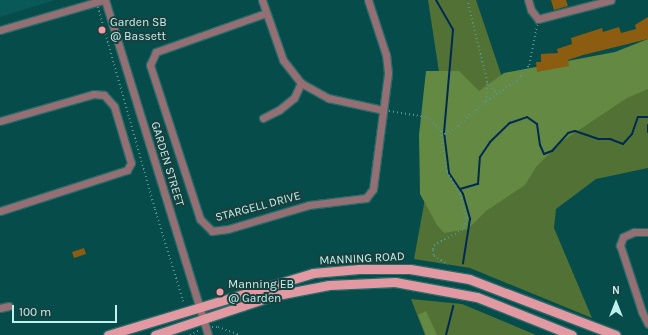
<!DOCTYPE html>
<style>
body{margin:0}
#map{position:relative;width:648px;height:335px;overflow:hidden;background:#064c4b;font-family:Karla,sans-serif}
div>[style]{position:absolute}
.built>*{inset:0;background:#085957}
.green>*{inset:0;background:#517234}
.forest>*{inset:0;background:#648942}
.stream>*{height:2px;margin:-1px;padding:0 1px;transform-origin:1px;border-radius:1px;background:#002a52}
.building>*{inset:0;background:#8c5c10}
.path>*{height:1.5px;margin-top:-0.75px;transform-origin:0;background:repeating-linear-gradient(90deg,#579593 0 1px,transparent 0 4px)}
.roads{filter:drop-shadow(1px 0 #276a69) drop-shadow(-1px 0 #276a69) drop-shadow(0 1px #276a69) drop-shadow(0 -1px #276a69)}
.minor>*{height:7px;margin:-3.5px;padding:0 3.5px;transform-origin:3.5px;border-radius:3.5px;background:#946f73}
.major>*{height:9px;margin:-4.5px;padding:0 4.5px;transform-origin:4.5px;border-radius:4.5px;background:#e399a2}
.dots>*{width:11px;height:11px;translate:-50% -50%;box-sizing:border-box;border:2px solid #1a3f3d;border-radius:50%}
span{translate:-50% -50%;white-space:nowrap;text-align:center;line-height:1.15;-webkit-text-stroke:4px #1a3f3d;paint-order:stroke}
.poi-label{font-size:12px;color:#bff2ef}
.left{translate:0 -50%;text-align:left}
.street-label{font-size:12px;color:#bff2ef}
.north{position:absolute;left:596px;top:283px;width:40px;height:40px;-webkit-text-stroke:3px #1a3f3d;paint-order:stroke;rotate:0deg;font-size:11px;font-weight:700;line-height:16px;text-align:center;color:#bff2ef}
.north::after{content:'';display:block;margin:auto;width:14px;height:18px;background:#bff2ef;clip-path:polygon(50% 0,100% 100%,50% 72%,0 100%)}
.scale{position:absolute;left:12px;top:305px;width:105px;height:18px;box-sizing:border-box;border:2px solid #bff2ef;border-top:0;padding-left:5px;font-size:12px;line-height:14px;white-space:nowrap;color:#bff2ef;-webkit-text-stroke:3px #1a3f3d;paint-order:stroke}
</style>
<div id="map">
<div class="built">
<i style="clip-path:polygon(0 0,55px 0,0 17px)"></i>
</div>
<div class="green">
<i style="clip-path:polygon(428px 0,476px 0,507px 92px,648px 49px,648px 168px,596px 179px,556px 209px,554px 228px,592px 318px,470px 268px,414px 259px,435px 144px,439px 72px)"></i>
<i style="clip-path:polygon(411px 299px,462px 304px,536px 335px,425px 335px)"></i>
</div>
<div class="forest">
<i style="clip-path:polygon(648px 39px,648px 89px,627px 98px,561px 142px,536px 167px,525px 185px,486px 211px,468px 229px,444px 233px,437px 225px,420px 194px,419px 135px,426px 71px,459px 71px,479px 91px,504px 73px,615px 52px)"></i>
<i style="clip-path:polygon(426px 311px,437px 335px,426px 335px,418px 315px)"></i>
</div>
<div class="stream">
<i style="left:436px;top:0;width:34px;rotate:60deg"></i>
<i style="left:453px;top:30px;width:102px;rotate:95deg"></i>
<i style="left:444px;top:132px;width:41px;rotate:83deg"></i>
<i style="left:449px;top:173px;width:25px;rotate:56deg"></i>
<i style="left:463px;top:194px;width:26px;rotate:74deg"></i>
<i style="left:470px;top:219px;width:45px;rotate:99deg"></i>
<i style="left:648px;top:125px;width:7px;rotate:90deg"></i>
<i style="left:460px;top:189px;width:19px;rotate:-16deg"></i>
<i style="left:478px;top:184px;width:27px;rotate:-86deg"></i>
<i style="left:480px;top:157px;width:18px;rotate:-56deg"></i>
<i style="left:490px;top:142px;width:28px;rotate:-44deg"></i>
<i style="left:510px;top:123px;width:18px;rotate:-19deg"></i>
<i style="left:527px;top:117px;width:12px;rotate:35deg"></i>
<i style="left:537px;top:124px;width:21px;rotate:82deg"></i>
<i style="left:540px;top:145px;width:10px;rotate:66deg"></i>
<i style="left:544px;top:154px;width:9px;rotate:-21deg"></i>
<i style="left:552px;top:151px;width:24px;rotate:-48deg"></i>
<i style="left:568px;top:133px;width:7px;rotate:-16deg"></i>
<i style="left:575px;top:131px;width:24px;rotate:19deg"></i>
<i style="left:598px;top:139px;width:12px"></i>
<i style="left:610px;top:139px;width:14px;rotate:21deg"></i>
<i style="left:623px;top:144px;width:13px;rotate:-48deg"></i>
<i style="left:632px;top:134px;width:18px;rotate:-71deg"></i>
<i style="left:638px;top:117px;width:10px"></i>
<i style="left:446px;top:335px;width:30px;rotate:-76deg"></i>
</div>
<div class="building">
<i style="clip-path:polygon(551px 0,566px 0,568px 6px,554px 10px)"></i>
<i style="clip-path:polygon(648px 17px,648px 39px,583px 55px,568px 60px,569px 66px,537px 72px,536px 62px,541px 62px,541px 54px,558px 53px,557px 49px,572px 44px,571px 38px,602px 28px,603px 32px,619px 27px,621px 33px,636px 29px,635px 25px)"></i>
<i style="clip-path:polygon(84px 248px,86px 254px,74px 258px,72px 252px)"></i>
</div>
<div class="path">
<i style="left:98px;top:7px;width:210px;rotate:74.2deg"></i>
<i style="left:155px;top:209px;width:98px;rotate:72.9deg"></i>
<i style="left:487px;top:82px;width:16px;rotate:47deg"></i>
<i style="left:486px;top:101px;width:38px;rotate:-33deg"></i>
<i style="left:518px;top:80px;width:19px;rotate:-54deg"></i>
<i style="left:529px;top:65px;width:41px;rotate:-78.7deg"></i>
<i style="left:389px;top:111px;width:38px;rotate:9deg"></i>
<i style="left:427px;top:117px;width:25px;rotate:43deg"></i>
<i style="left:445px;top:134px;width:11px;rotate:-27deg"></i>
<i style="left:455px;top:129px;width:42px;rotate:-42.1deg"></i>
<i style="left:486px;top:101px;width:19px;rotate:-87deg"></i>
<i style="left:487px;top:82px;width:84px;rotate:-103.7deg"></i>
<i style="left:441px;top:131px;width:41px;rotate:81.7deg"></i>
<i style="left:447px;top:172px;width:26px;rotate:59deg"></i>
<i style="left:460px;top:194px;width:27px;rotate:75deg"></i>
<i style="left:467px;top:220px;width:11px;rotate:112deg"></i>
<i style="left:463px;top:230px;width:32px;rotate:152deg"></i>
<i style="left:435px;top:245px;width:5px;rotate:112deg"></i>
<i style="left:433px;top:250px;width:6px;rotate:81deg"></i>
<i style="left:434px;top:256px;width:16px;rotate:30deg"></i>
<i style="left:212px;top:327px;width:6px"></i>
<i style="left:218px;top:327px;width:23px;rotate:20deg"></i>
<i style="left:190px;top:335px;width:11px;rotate:-27deg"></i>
</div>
<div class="roads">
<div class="minor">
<i style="left:105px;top:0;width:350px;rotate:72.9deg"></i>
<i style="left:262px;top:0;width:64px;rotate:70.7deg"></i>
<i style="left:283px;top:60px;width:29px;rotate:52deg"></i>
<i style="left:301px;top:83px;width:31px;rotate:29deg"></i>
<i style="left:328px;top:98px;width:56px;rotate:12.3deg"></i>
<i style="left:528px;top:0;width:10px;rotate:73deg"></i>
<i style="left:531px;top:10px;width:11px;rotate:52deg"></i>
<i style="left:538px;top:19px;width:75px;rotate:-14.6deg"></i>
<i style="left:266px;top:13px;width:117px;rotate:160.5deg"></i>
<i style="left:156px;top:52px;width:14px;rotate:115deg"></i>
<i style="left:150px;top:65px;width:162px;rotate:72deg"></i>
<i style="left:200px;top:219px;width:17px;rotate:45deg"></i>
<i style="left:212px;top:231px;width:16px;rotate:-7deg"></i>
<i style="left:228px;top:229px;width:84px;rotate:-16.5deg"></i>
<i style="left:309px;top:205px;width:57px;rotate:-7deg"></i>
<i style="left:366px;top:198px;width:11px;rotate:-52deg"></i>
<i style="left:373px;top:189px;width:117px;rotate:-82.6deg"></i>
<i style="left:388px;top:73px;width:18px;rotate:-96deg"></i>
<i style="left:386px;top:55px;width:58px;rotate:-108.1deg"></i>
<i style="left:0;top:30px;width:107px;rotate:-16.2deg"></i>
<i style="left:263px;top:118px;width:18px;rotate:-27deg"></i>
<i style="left:279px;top:110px;width:19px;rotate:-39deg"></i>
<i style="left:294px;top:98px;width:17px;rotate:-65deg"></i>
<i style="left:0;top:121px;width:98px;rotate:-16deg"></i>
<i style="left:94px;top:94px;width:10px;rotate:6deg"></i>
<i style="left:104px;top:95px;width:15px;rotate:48deg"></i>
<i style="left:114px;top:106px;width:59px;rotate:73.4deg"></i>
<i style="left:131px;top:163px;width:8px;rotate:120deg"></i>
<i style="left:127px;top:170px;width:133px;rotate:162.1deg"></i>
<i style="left:648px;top:232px;width:14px;rotate:180deg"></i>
<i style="left:634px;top:232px;width:12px;rotate:156deg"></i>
<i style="left:623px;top:237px;width:9px;rotate:111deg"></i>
<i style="left:620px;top:245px;width:71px;rotate:71.8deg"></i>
<i style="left:642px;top:312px;width:13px;rotate:63deg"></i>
<i style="left:0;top:308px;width:9px;rotate:-13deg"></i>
</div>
<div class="major">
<i style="left:108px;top:335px;width:214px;rotate:-16.8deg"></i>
<i style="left:313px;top:273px;width:46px;rotate:-5deg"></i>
<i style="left:359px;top:269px;width:51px"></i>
<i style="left:410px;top:269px;width:60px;rotate:9.6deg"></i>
<i style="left:469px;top:279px;width:157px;rotate:20.9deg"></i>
<i style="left:155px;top:335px;width:123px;rotate:-18.4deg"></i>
<i style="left:272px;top:296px;width:58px;rotate:-10.9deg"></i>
<i style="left:329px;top:285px;width:66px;rotate:-2.6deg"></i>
<i style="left:395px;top:282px;width:83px;rotate:10.4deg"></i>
<i style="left:477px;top:297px;width:102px;rotate:21.8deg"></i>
</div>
</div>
<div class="dots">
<i style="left:102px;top:30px;background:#f49aa5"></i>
<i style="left:220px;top:292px;background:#f49aa5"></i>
</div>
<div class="poi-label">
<span class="left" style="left:110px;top:30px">Garden SB<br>@ Bassett</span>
<span class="left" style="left:228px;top:292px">Manning EB<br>@ Garden</span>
</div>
<div class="street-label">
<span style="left:167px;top:164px;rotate:73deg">GARDEN STREET</span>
<span style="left:258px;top:207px;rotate:-15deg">STARGELL DRIVE</span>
<span style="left:362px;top:259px;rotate:-3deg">MANNING ROAD</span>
</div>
<div class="north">N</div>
<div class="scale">100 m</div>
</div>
